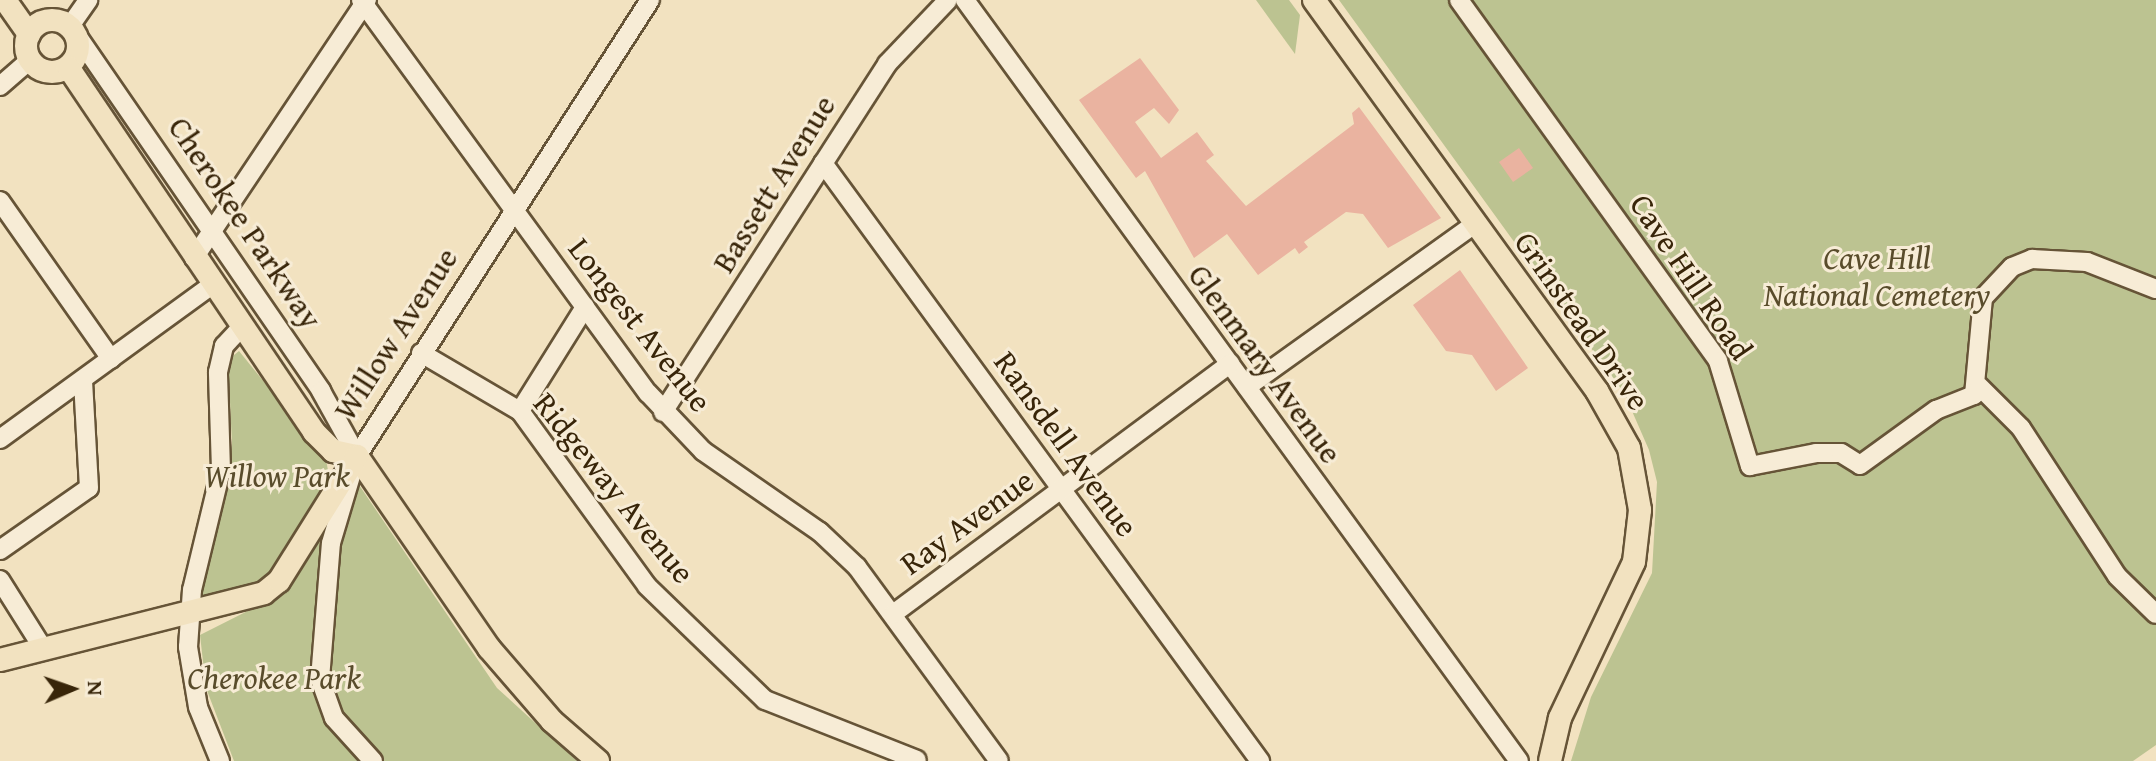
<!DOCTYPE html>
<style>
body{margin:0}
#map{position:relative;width:2156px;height:761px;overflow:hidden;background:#f2e2c0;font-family:"Gentium Book Plus",serif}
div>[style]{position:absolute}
.green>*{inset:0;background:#bcc391}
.building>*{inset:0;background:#eab3a0}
.roads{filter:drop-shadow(2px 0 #665437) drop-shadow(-2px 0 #665437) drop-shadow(0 2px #665437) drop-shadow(0 -2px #665437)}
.minor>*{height:18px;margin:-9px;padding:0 9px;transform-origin:9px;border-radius:9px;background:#f7ecd6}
.major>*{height:22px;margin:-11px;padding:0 11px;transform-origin:11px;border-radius:11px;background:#f2e2c0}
.major>.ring{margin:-11px;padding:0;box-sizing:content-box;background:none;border:22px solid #f2e2c0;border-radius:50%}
span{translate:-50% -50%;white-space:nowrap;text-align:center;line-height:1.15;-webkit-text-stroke:6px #f7ecd6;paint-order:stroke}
.street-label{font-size:32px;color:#382509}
.park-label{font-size:32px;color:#594c2b;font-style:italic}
.north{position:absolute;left:32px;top:649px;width:80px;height:80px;-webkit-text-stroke:6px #f7ecd6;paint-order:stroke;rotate:88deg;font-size:22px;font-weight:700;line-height:32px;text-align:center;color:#382509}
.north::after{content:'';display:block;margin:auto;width:28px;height:36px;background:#382509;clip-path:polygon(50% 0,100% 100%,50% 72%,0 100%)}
</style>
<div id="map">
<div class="green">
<i style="clip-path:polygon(1256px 0,1289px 0,1300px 15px,1295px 54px)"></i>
<i style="clip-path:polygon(1339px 0,2156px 0,2156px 745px,2133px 761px,1571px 761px,1591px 697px,1652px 573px,1657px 482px,1649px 450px,1625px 395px)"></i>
<i style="clip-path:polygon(239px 351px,326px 459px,330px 482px,263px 582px,201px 599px,232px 444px,228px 360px)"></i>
<i style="clip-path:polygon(357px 482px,497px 688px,577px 761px,234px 761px,206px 688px,200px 635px,281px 594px,317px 543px,339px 531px)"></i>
</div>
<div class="building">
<i style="clip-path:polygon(1140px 58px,1179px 110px,1169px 124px,1154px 108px,1135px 122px,1161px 158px,1197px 132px,1214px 155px,1206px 161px,1246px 206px,1354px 124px,1352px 113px,1359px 107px,1441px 218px,1388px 248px,1363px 214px,1346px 212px,1304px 242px,1308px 247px,1299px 254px,1295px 248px,1258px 275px,1227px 234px,1194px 258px,1145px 171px,1136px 178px,1079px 100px)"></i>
<i style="clip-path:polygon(1519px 148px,1533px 168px,1513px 182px,1499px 162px)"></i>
<i style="clip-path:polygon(1460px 270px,1528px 368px,1496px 391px,1472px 355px,1446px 351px,1413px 305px)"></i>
</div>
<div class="roads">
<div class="minor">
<i style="left:361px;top:0;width:487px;rotate:53.9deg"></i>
<i style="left:648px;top:393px;width:80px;rotate:46.5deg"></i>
<i style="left:703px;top:451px;width:142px;rotate:34.7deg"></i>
<i style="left:820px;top:532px;width:51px;rotate:43.4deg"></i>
<i style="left:857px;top:567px;width:240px;rotate:53.8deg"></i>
<i style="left:965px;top:0;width:941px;rotate:53.95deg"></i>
<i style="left:1459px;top:0;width:444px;rotate:54.3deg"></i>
<i style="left:1718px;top:361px;width:110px;rotate:73.1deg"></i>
<i style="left:1750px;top:466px;width:67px;rotate:-11.1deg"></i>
<i style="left:1816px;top:453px;width:25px"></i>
<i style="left:1841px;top:453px;width:22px;rotate:32deg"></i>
<i style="left:1860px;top:465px;width:94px;rotate:-35.9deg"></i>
<i style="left:1936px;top:410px;width:41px;rotate:-21.5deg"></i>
<i style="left:1974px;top:395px;width:97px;rotate:-84.7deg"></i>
<i style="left:1983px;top:298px;width:42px;rotate:-46.9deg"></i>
<i style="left:2012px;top:267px;width:22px;rotate:-22deg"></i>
<i style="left:2032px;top:259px;width:55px;rotate:3.1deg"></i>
<i style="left:2087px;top:262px;width:74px;rotate:21.4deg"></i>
<i style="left:70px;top:26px;width:32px;rotate:-55deg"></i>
<i style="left:74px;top:31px;width:437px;rotate:55.5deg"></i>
<i style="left:321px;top:391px;width:74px;rotate:61deg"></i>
<i style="left:0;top:86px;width:40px;rotate:-41deg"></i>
<i style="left:823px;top:163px;width:741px;rotate:53.84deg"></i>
<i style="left:0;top:201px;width:193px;rotate:54.9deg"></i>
<i style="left:194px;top:258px;width:311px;rotate:-56.2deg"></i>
<i style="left:421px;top:353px;width:115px;rotate:30.4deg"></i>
<i style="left:520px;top:411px;width:216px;rotate:54deg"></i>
<i style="left:647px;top:586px;width:164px;rotate:44deg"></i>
<i style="left:765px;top:700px;width:163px;rotate:21.5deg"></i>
<i style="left:1979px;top:386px;width:59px;rotate:45deg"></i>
<i style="left:2021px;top:428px;width:176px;rotate:57deg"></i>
<i style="left:2117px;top:576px;width:54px;rotate:44.3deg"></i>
<i style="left:1247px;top:387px;width:280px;rotate:-35.6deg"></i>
<i style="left:520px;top:411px;width:123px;rotate:-58deg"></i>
<i style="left:663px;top:412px;width:414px;rotate:-57.2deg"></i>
<i style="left:887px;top:64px;width:88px;rotate:-46.4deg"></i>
<i style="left:0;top:439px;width:262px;rotate:-36deg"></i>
<i style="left:0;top:550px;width:108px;rotate:-34.9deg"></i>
<i style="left:89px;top:488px;width:107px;rotate:-93.2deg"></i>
<i style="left:0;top:580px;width:83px;rotate:57.8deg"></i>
<i style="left:893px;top:614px;width:420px;rotate:-36.6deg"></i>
<i style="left:220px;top:761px;width:58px;rotate:-112.2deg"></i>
<i style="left:198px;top:707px;width:61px;rotate:-99.5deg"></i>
<i style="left:188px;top:647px;width:57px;rotate:-86deg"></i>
<i style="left:192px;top:590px;width:123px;rotate:-76.4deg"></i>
<i style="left:221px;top:470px;width:98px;rotate:-91.8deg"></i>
<i style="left:218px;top:372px;width:27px;rotate:-77deg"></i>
<i style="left:224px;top:346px;width:25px;rotate:-47deg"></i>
<i style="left:373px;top:761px;width:58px;rotate:-132.2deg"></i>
<i style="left:334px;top:718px;width:41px;rotate:-109.7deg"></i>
<i style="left:320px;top:679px;width:136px;rotate:-85.4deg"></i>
<i style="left:331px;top:543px;width:91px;rotate:-73.4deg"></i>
<i style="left:357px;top:456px;width:542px;rotate:-57.28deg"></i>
</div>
<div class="major">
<i style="left:5px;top:0;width:42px;rotate:54.8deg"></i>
<i style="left:1314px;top:0;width:483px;rotate:54.1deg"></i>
<i style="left:1597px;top:391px;width:65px;rotate:60.7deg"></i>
<i style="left:1629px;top:448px;width:63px;rotate:79.9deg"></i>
<i style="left:1640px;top:510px;width:52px;rotate:96.6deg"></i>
<i style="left:1634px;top:562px;width:173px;rotate:115.4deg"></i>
<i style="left:1560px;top:718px;width:44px;rotate:103.1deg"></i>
<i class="ring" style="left:26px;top:20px;width:30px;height:30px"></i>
<i style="left:68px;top:67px;width:440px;rotate:56deg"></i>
<i style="left:314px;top:432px;width:27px;rotate:45deg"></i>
<i style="left:333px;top:451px;width:25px;rotate:12deg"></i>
<i style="left:357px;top:456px;width:233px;rotate:55.5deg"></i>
<i style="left:489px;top:648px;width:96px;rotate:49.2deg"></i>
<i style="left:552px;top:721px;width:61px;rotate:41deg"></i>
<i style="left:0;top:660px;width:272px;rotate:-14.2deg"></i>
<i style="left:264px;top:593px;width:19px;rotate:-39deg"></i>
<i style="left:279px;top:581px;width:147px;rotate:-58deg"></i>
</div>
</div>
<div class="street-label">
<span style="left:774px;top:184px;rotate:-58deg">Bassett Avenue</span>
<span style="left:245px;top:223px;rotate:56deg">Cherokee Parkway</span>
<span style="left:1691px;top:277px;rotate:56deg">Cave Hill Road</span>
<span style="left:1582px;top:321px;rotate:55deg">Grinstead Drive</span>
<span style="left:640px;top:325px;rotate:52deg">Longest Avenue</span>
<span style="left:396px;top:334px;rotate:-57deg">Willow Avenue</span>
<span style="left:1265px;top:364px;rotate:54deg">Glenmary Avenue</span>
<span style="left:1066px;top:444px;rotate:54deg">Ransdell Avenue</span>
<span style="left:614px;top:488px;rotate:51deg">Ridgeway Avenue</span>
<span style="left:967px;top:522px;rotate:-36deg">Ray Avenue</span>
</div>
<div class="park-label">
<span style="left:1877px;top:277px">Cave Hill<br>National Cemetery</span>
<span style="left:277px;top:476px">Willow Park</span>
<span style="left:274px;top:678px">Cherokee Park</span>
</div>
<div class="north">N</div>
</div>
